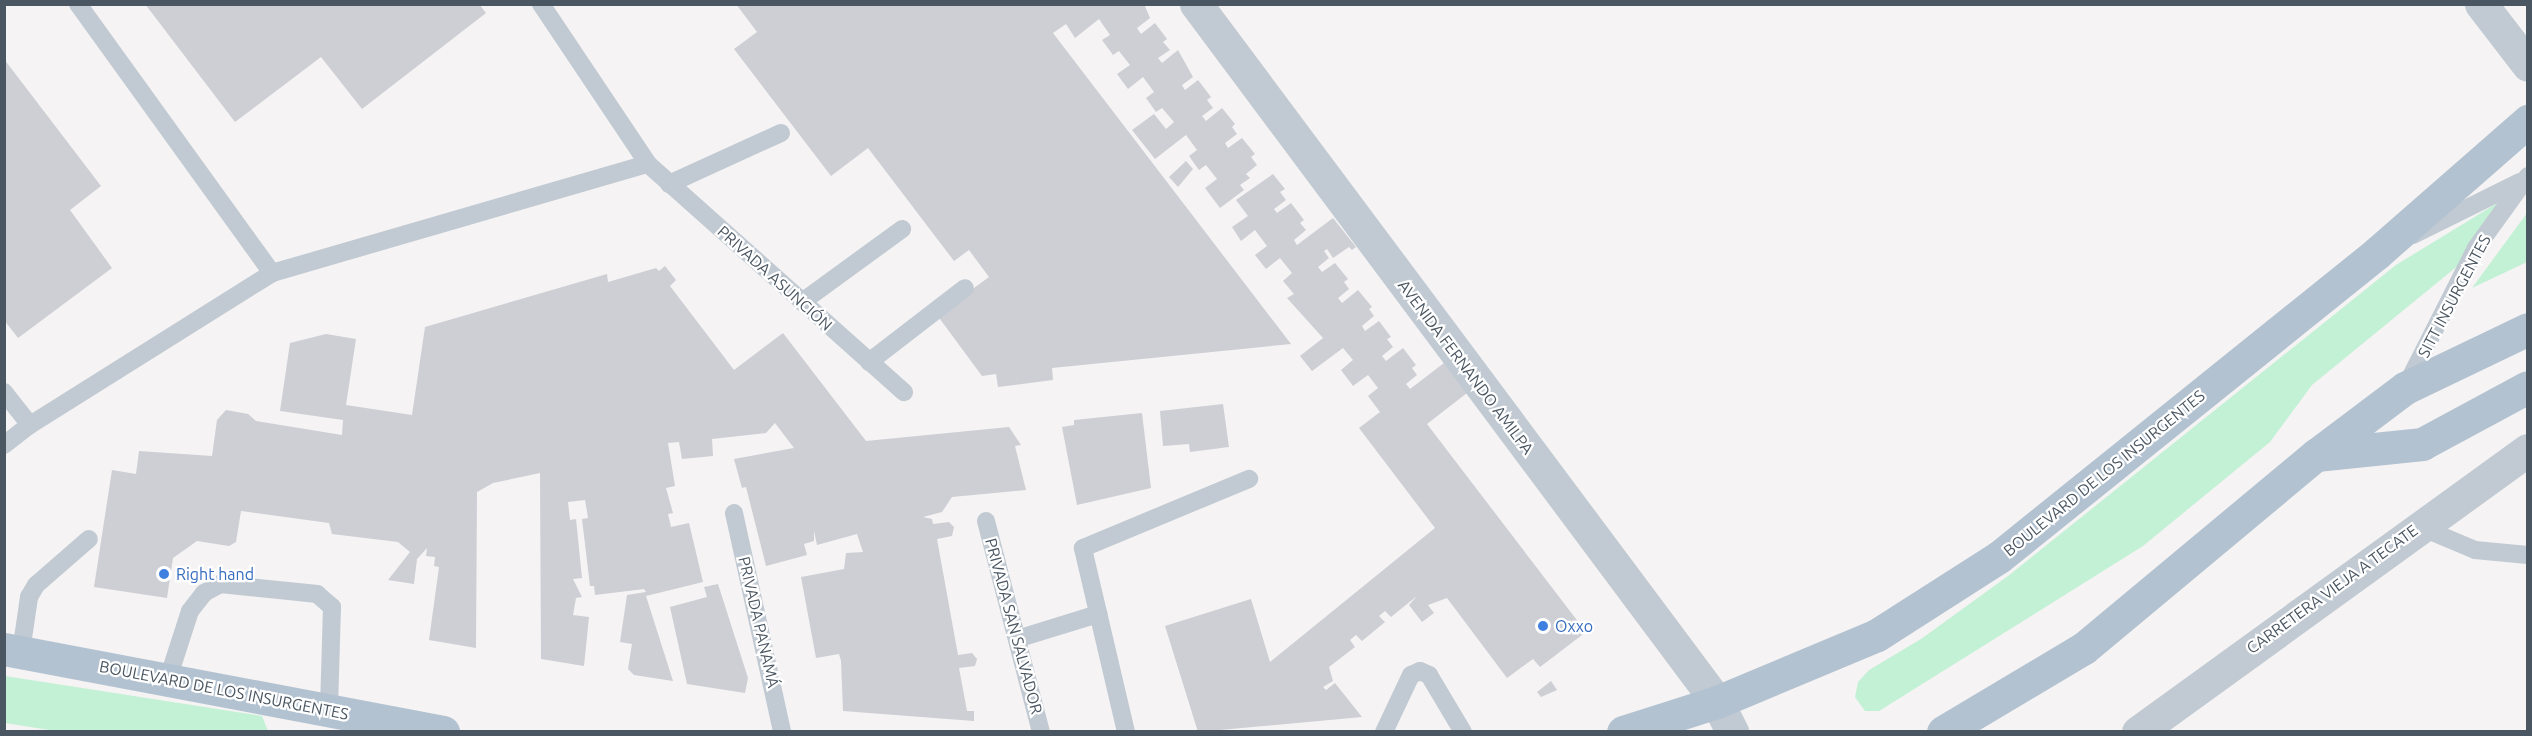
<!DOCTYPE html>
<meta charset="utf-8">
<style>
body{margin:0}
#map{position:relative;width:2532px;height:736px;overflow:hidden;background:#f5f3f3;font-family:Ubuntu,sans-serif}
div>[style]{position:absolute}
.green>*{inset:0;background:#c3f1d5}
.building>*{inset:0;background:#cdcfd5}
.service>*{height:18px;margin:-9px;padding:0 9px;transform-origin:9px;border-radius:9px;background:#c1cad2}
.minor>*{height:33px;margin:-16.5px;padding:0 16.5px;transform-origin:16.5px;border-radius:16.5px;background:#c1cad2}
.primary>*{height:33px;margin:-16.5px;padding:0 16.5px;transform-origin:16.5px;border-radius:16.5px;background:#b3c2d1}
.dots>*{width:16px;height:16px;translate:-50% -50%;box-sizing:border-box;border:3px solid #fff;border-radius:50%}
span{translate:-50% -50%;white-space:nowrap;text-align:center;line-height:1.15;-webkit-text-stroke:4.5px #fff;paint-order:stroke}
.street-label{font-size:16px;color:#4a5661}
.shop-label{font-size:16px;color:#366cbe}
.left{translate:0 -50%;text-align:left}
.frame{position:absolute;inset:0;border:6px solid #4a5661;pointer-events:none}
</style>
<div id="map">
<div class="green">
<i style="clip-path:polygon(2499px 202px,2460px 264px,2312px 385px,2270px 442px,2143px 546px,1879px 711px,1865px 711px,1855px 697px,1858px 682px,1869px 670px,1921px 639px,2008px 576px,2396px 265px)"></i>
<i style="clip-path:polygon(2527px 213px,2527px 262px,2472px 288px)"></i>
<i style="clip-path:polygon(5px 676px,262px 716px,268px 731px,62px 732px,5px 723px)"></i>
</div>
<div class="building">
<i style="clip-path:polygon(145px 4px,479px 4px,486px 13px,362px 109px,321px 57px,235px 122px)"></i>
<i style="clip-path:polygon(736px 4px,1144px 4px,1150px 18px,1137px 28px,1141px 34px,1155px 23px,1167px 39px,1163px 42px,1170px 50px,1158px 58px,1162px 63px,1178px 50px,1193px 77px,1182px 85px,1185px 90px,1198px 80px,1211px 97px,1207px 100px,1213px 108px,1202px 116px,1206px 121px,1222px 108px,1235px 124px,1232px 127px,1237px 134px,1225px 143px,1228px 148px,1242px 138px,1255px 154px,1251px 157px,1257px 165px,1246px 174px,1250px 178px,1240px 185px,1244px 190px,1220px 208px,1205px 188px,1217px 179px,1206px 165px,1199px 170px,1189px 156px,1197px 150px,1186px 135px,1155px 159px,1132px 130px,1154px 114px,1166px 129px,1174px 122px,1162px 108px,1156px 112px,1146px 98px,1154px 92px,1143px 77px,1128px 89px,1117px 74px,1130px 65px,1119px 51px,1113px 55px,1102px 40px,1110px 35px,1099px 19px,1075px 38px,1066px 24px,1053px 33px,1291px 344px,1052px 368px,1053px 380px,998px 387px,996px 374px,982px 376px,937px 315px,989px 277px,969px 250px,954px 261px,868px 148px,831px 176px,734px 49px,757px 32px)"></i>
<i style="clip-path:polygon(4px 59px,101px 186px,70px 210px,112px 268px,18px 338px,4px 320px)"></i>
<i style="clip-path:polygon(1186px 161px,1193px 169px,1178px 187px,1169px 177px)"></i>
<i style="clip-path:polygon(1273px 174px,1285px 189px,1280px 192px,1286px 200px,1274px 209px,1277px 213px,1291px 203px,1304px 220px,1300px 223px,1306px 230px,1294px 240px,1297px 245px,1333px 218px,1356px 247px,1352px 250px,1349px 247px,1333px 258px,1327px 249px,1324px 251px,1329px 258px,1318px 267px,1322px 272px,1335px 263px,1348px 279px,1344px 282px,1349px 289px,1338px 298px,1342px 303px,1358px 290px,1372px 307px,1369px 309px,1374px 316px,1362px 326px,1365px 331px,1379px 321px,1391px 337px,1387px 339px,1393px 347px,1382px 356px,1386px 361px,1403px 348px,1416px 365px,1412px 368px,1417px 375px,1406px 384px,1410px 389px,1444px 363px,1467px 393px,1427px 424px,1586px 632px,1540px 667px,1533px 659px,1507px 678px,1447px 598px,1428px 605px,1434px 613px,1422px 622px,1409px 605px,1417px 596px,1391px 617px,1385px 611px,1379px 616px,1385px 622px,1362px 641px,1356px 635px,1350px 640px,1355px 647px,1329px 667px,1333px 681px,1323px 687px,1326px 690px,1335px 683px,1362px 717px,1198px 732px,1165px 626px,1251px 599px,1270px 662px,1435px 528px,1359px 428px,1380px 412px,1368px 396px,1378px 388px,1368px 375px,1353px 386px,1341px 370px,1353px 360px,1343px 348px,1312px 371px,1300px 356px,1323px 338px,1287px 298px,1294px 294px,1283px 281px,1292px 273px,1280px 258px,1266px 269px,1255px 255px,1267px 246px,1255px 230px,1241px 241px,1232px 227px,1248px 216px,1236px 200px)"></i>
<i style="clip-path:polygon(665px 266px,676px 280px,670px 286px,734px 370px,783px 333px,866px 441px,1009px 427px,1021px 445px,1015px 446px,1026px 490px,952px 497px,942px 512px,923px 517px,932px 519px,933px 524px,949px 522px,954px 527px,952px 536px,937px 539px,958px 655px,972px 653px,977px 659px,975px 666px,959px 668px,967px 711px,974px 711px,974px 721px,843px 711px,841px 661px,839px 654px,816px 658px,801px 577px,844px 569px,846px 553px,863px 552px,857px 534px,817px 545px,814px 531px,814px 541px,804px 544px,807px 555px,766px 566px,746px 487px,742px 488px,734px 459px,794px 448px,775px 423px,766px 433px,712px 439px,713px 456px,682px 459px,679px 442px,668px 443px,675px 486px,666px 488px,673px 513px,668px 514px,671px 527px,689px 523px,703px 582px,646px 596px,673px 681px,634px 675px,628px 669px,632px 644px,620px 642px,627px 595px,646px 592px,644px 589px,595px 595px,594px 586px,590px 586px,582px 519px,588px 518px,585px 500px,568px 502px,570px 520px,576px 519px,582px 578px,573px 579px,582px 597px,576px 598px,573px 615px,589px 617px,584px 666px,541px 659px,540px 473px,493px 483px,477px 492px,476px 648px,429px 640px,439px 567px,434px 566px,435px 557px,426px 556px,427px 548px,417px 559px,414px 584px,388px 580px,410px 552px,398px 542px,332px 534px,329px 523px,241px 511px,236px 542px,229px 546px,197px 541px,173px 558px,167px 598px,94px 587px,112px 470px,136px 474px,139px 451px,212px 456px,217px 420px,226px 410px,248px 414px,256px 421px,342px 435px,343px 420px,280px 411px,290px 343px,326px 334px,356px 339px,346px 405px,412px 415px,425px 327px,607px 274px,608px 282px,656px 268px,659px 271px)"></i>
<i style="clip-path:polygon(1223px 404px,1229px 447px,1190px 452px,1189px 444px,1163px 446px,1160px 411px)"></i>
<i style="clip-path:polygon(1142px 413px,1151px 488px,1077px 505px,1062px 427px,1074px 425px,1074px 420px)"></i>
<i style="clip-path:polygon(718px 584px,748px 678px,745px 693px,687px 684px,670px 607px,707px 597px,704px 587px)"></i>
<i style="clip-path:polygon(1551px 681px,1557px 690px,1541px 697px,1537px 692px)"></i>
</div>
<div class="service">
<i style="left:78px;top:4px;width:332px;rotate:54.2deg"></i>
<i style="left:541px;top:4px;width:192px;rotate:56.2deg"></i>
<i style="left:648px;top:164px;width:343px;rotate:41.7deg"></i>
<i style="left:669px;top:184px;width:123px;rotate:-24.5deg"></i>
<i style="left:2413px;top:235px;width:119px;rotate:-26.4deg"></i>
<i style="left:802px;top:302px;width:124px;rotate:-36.1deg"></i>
<i style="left:869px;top:362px;width:121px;rotate:-37.6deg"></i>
<i style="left:2407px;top:384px;width:153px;rotate:-63.1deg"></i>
<i style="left:2476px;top:248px;width:89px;rotate:-54.2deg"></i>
<i style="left:4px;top:392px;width:42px;rotate:51.8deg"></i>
<i style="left:4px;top:445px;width:33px;rotate:-38deg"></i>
<i style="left:30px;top:425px;width:286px;rotate:-32.1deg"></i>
<i style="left:272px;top:273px;width:391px;rotate:-16.2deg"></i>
<i style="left:734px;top:513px;width:224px;rotate:77.6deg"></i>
<i style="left:986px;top:521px;width:218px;rotate:75.4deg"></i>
<i style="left:2418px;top:526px;width:62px;rotate:22.8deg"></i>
<i style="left:2475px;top:550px;width:53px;rotate:5.4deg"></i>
<i style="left:1020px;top:638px;width:82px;rotate:-17.1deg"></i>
<i style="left:21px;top:652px;width:56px;rotate:-81.7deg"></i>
<i style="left:29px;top:597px;width:14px;rotate:-60deg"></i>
<i style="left:36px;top:585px;width:70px;rotate:-41deg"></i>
<i style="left:168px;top:679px;width:71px;rotate:-72.1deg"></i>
<i style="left:190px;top:611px;width:23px;rotate:-52deg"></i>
<i style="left:204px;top:593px;width:18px;rotate:-29deg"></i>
<i style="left:220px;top:584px;width:98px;rotate:5.9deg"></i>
<i style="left:317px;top:594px;width:20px;rotate:41deg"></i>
<i style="left:332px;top:607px;width:103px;rotate:91.7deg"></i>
<i style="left:1126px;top:732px;width:189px;rotate:-103.2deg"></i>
<i style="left:1083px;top:548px;width:180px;rotate:-22.6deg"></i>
<i style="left:1384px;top:732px;width:63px;rotate:-64.7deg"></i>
<i style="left:1411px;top:675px;width:10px;rotate:-24deg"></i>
<i style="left:1420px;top:671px;width:10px;rotate:24deg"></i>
<i style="left:1429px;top:675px;width:66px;rotate:59.2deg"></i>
</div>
<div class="minor">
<i style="left:1196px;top:4px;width:871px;rotate:53.26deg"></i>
<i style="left:1717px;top:702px;width:34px;rotate:63deg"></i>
<i style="left:2481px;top:4px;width:77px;rotate:52.4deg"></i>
<i style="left:2138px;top:732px;width:481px;rotate:-35.9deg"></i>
</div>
<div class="primary">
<i style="left:2316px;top:455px;width:107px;rotate:-5.9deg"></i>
<i style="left:2422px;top:444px;width:120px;rotate:-28.3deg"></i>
<i style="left:4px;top:649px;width:447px;rotate:10.7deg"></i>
<i style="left:1623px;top:732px;width:99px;rotate:-17.7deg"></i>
<i style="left:1717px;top:702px;width:173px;rotate:-22.7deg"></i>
<i style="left:1877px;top:635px;width:145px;rotate:-32.6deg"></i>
<i style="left:1999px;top:557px;width:485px;rotate:-38.8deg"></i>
<i style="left:2377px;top:253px;width:201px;rotate:-41.2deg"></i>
<i style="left:1943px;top:732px;width:164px;rotate:-30.8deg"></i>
<i style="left:2084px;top:648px;width:302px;rotate:-39.8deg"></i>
<i style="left:2316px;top:455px;width:111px;rotate:-37deg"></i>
<i style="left:2405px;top:388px;width:136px;rotate:-25.6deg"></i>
</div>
<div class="dots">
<i style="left:164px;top:574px;background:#3f7fe0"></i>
<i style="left:1543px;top:626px;background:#3f7fe0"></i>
</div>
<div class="street-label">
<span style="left:775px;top:278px;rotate:42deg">PRIVADA ASUNCIÓN</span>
<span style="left:2454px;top:296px;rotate:-62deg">SITT INSURGENTES</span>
<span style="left:1466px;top:367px;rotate:53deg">AVENIDA FERNANDO AMILPA</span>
<span style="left:2104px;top:473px;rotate:-39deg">BOULEVARD DE LOS INSURGENTES</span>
<span style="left:2332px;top:589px;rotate:-36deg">CARRETERA VIEJA A TECATE</span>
<span style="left:759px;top:622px;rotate:77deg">PRIVADA PANAMÁ</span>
<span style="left:1014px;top:626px;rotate:75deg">PRIVADA SAN SALVADOR</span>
<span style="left:224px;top:690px;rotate:11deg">BOULEVARD DE LOS INSURGENTES</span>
</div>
<div class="shop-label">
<span class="left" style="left:176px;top:574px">Right hand</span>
<span class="left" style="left:1555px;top:626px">Oxxo</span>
</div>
<div class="frame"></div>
</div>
